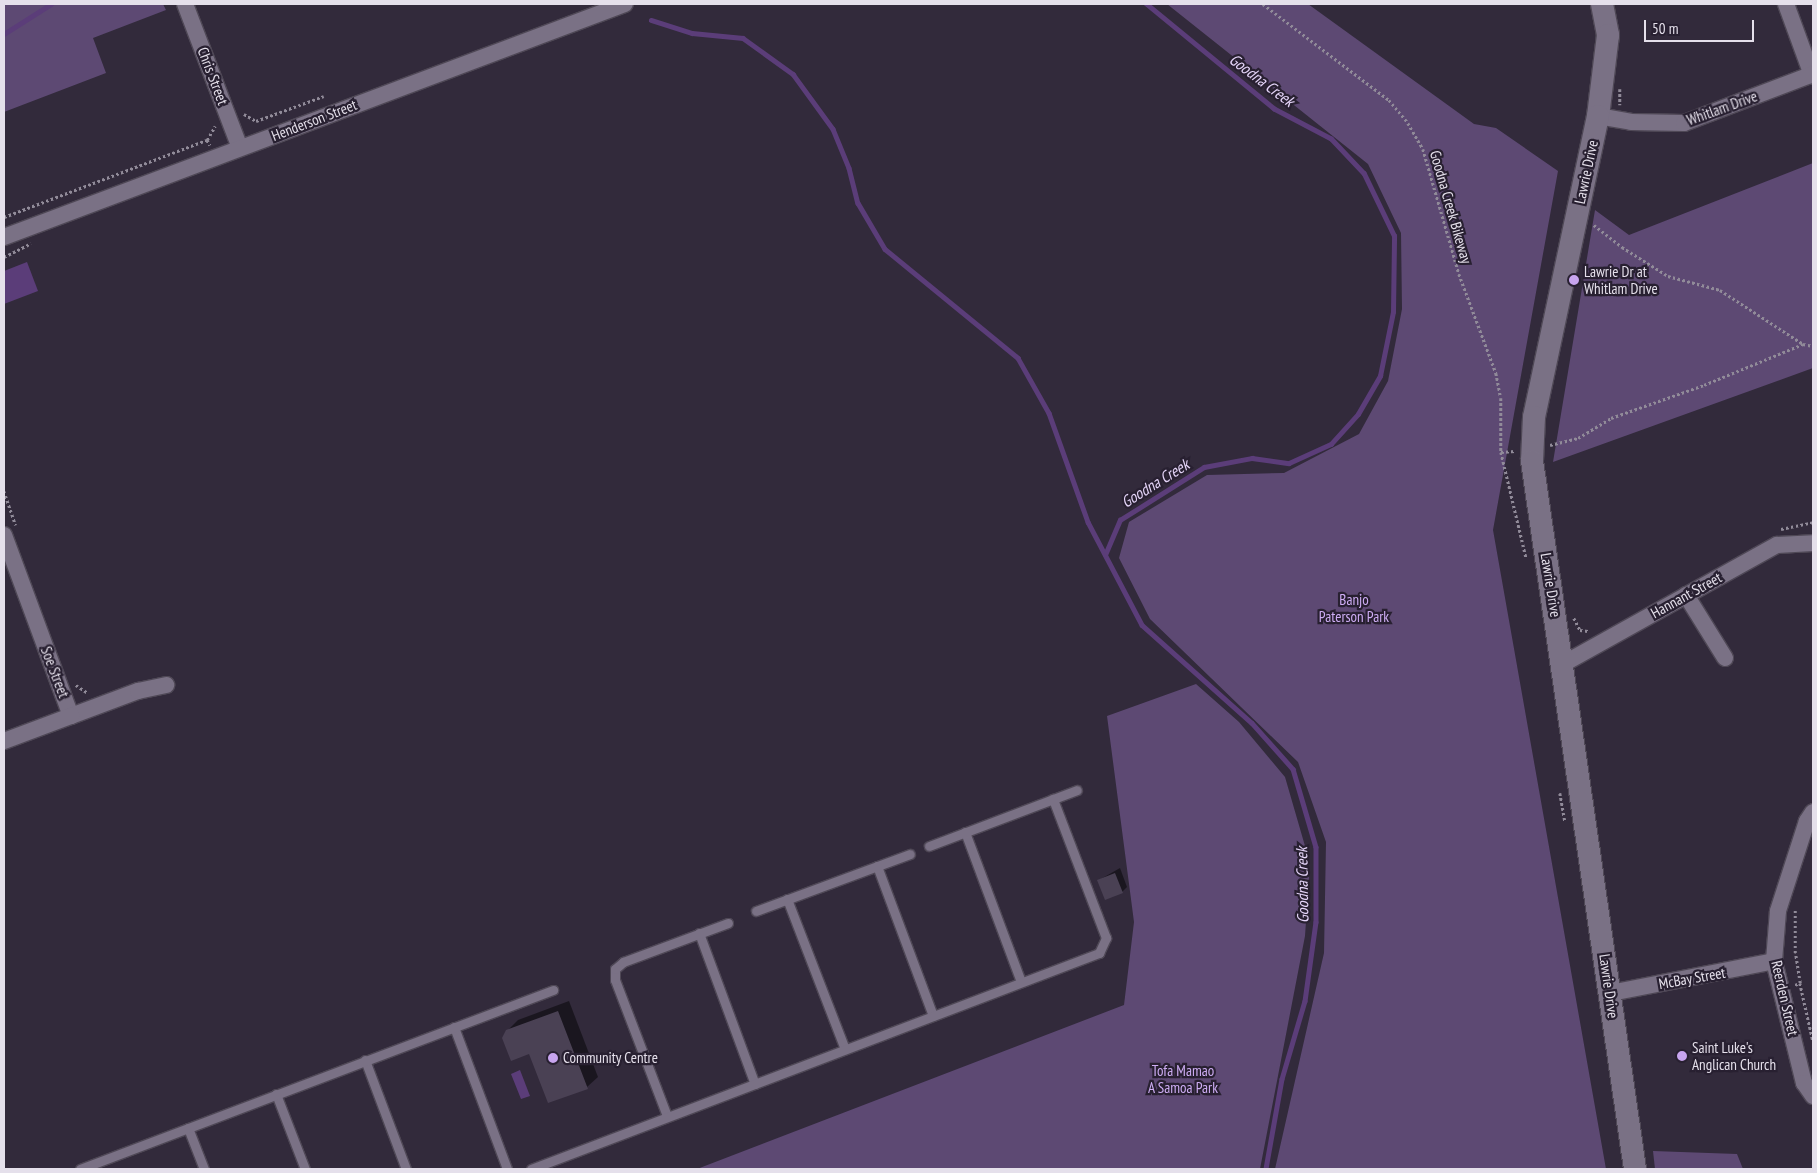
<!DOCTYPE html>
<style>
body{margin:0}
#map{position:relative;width:1817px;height:1173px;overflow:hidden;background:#322a3b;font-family:"PT Sans Narrow",sans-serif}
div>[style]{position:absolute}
.green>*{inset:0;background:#5d4973}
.water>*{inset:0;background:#5b3d79}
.shadow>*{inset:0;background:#0007}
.stream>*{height:4.5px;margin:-2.25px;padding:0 2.25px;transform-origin:2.25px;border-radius:2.25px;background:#5b3d79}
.building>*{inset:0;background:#4a4154}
.path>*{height:2.5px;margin-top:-1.25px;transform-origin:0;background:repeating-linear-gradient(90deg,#918b99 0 2.5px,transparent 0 5px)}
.roads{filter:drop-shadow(1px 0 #4f4856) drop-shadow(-1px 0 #4f4856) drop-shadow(0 1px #4f4856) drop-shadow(0 -1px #4f4856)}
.lane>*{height:9px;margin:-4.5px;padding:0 4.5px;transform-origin:4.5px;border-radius:4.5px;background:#7a7185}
.street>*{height:16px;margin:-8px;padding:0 8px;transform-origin:8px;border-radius:8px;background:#7a7185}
.secondary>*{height:22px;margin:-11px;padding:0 11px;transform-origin:11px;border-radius:11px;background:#7a7185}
.dots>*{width:14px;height:14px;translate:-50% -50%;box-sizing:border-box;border:2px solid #282031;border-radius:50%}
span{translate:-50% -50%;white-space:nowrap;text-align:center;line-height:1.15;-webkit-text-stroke:4.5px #282031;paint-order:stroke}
.street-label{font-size:15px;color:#e5e0eb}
.poi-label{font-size:15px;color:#e5e0eb}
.left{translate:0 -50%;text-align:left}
.park-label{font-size:15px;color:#ceadf4}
.water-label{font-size:16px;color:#e5d5f9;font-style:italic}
.frame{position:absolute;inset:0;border:5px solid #e5e0eb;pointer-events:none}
.scale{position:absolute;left:1644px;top:20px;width:110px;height:22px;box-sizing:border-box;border:2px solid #e5e0eb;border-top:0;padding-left:6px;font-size:15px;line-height:18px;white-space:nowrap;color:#e5e0eb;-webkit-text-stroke:4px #282031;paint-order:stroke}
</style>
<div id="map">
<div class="green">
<i style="clip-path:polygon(4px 4px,163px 4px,166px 10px,93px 38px,106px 73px,4px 112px)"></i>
<i style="clip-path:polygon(1167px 4px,1308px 4px,1474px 124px,1496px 128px,1558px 171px,1493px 530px,1606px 1169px,1275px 1169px,1324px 953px,1326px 842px,1298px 762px,1150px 619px,1119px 558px,1129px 522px,1207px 475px,1284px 473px,1359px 434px,1388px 381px,1402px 309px,1401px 233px,1368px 164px)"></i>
<i style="clip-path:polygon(1813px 163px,1813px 368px,1553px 462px,1595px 210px,1629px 235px)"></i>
<i style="clip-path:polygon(1196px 684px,1239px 722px,1285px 777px,1305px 846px,1309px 878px,1305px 936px,1260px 1169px,697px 1169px,1124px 1005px,1134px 922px,1107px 716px)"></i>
<i style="clip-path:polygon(1653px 1151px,1737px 1154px,1743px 1169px,1655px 1169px)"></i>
</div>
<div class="water">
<i style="clip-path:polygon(27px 262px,38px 291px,4px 304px,4px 271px)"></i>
<i style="clip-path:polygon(520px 1070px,530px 1096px,521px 1099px,511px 1074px)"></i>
</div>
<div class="shadow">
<i style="clip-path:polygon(1120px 868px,1127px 887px,1122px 892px,1099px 880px)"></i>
<i style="clip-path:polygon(569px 1001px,598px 1077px,587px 1087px,530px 1053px,507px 1031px,518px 1020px)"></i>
</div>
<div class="stream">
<i style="left:651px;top:20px;width:43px;rotate:17.6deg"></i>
<i style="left:692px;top:33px;width:51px;rotate:5.6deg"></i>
<i style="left:743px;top:38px;width:62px;rotate:35.8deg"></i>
<i style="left:793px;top:74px;width:68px;rotate:54deg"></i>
<i style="left:833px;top:129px;width:42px;rotate:67.7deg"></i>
<i style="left:849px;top:168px;width:36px;rotate:76deg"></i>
<i style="left:858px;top:203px;width:53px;rotate:59.6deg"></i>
<i style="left:885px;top:249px;width:172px;rotate:39.3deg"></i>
<i style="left:1018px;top:358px;width:63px;rotate:60.6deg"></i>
<i style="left:1049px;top:413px;width:116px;rotate:70.3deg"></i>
<i style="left:1088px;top:522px;width:116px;rotate:62.3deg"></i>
<i style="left:1142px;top:625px;width:147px;rotate:41.7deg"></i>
<i style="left:1252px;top:723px;width:62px;rotate:48.3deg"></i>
<i style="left:1293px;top:769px;width:81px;rotate:73.6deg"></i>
<i style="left:1316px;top:847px;width:75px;rotate:90deg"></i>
<i style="left:1316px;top:922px;width:80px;rotate:97.9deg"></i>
<i style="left:1305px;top:1001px;width:81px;rotate:106.4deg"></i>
<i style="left:1282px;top:1079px;width:91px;rotate:100.1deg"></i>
<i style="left:4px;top:34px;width:56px;rotate:-32.6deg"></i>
<i style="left:1105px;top:555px;width:38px;rotate:-67deg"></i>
<i style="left:1120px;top:520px;width:99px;rotate:-32.2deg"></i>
<i style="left:1204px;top:467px;width:49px;rotate:-10.6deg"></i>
<i style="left:1252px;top:458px;width:37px;rotate:8deg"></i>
<i style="left:1289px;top:463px;width:46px;rotate:-24.3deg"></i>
<i style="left:1331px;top:444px;width:40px;rotate:-48deg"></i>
<i style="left:1358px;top:414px;width:44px;rotate:-59.9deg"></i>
<i style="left:1380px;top:376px;width:65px;rotate:-78.5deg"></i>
<i style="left:1393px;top:312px;width:76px;rotate:-89.2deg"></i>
<i style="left:1394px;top:236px;width:69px;rotate:-115.8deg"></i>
<i style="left:1364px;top:174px;width:48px;rotate:-133.3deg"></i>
<i style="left:1331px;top:139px;width:64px;rotate:-152.2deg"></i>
<i style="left:1274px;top:109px;width:166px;rotate:-140.6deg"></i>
</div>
<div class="building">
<i style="clip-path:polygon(1115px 873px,1123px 893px,1105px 900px,1097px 880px)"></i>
<i style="clip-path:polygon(558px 1011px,588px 1089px,548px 1103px,529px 1054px,511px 1061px,502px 1038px,506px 1030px)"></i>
</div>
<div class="path">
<i style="left:1263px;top:4px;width:158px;rotate:37.3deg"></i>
<i style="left:1389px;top:100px;width:30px;rotate:50deg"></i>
<i style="left:1408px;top:123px;width:30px;rotate:60deg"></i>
<i style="left:1423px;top:149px;width:130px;rotate:73.9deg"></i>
<i style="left:1459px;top:274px;width:106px;rotate:69.5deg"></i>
<i style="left:1496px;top:373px;width:25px;rotate:79deg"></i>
<i style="left:1501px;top:398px;width:54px;rotate:90deg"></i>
<i style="left:1501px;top:452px;width:108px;rotate:76.6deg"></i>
<i style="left:1620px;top:89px;width:16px;rotate:90deg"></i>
<i style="left:244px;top:114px;width:14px;rotate:30deg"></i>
<i style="left:256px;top:121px;width:72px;rotate:-20.2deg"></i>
<i style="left:207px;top:140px;width:16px;rotate:-60deg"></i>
<i style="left:4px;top:217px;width:217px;rotate:-20.8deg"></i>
<i style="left:207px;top:140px;width:6px;rotate:59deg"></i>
<i style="left:1594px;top:225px;width:36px;rotate:38deg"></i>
<i style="left:1622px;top:247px;width:54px;rotate:32.2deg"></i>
<i style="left:1668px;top:276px;width:54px;rotate:15.1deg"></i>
<i style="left:1720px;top:290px;width:99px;rotate:33deg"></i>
<i style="left:1803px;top:344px;width:10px;rotate:11deg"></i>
<i style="left:4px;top:257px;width:30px;rotate:-27deg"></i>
<i style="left:1550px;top:445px;width:29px;rotate:-14deg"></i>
<i style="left:1578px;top:438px;width:39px;rotate:-31deg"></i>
<i style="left:1611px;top:418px;width:99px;rotate:-19.5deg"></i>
<i style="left:1704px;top:385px;width:107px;rotate:-22.5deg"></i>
<i style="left:1501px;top:452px;width:14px;rotate:-4deg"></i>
<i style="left:4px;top:491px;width:36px;rotate:71deg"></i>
<i style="left:1781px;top:529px;width:33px;rotate:-12deg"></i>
<i style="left:1574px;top:618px;width:13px;rotate:63deg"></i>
<i style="left:1580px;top:630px;width:8px;rotate:7deg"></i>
<i style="left:76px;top:685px;width:14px;rotate:34deg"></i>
<i style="left:1560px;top:793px;width:29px;rotate:80deg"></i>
<i style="left:1800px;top:983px;width:59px;rotate:77.4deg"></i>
<i style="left:1795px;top:985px;width:5px;rotate:-22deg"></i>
<i style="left:1800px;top:983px;width:30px;rotate:-99deg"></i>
<i style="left:1795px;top:953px;width:43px;rotate:-90deg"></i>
</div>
<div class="roads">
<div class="lane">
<i style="left:965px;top:832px;width:160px;rotate:69.5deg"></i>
<i style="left:929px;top:846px;width:158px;rotate:-20.7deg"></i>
<i style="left:877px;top:866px;width:160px;rotate:69.5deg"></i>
<i style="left:787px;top:899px;width:161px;rotate:68.9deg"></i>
<i style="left:756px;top:911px;width:164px;rotate:-20.3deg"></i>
<i style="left:699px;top:933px;width:161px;rotate:69.7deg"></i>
<i style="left:454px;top:1027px;width:152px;rotate:69.5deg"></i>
<i style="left:365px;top:1060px;width:116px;rotate:69.4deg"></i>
<i style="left:276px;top:1094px;width:80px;rotate:68.9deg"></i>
<i style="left:667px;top:1116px;width:146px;rotate:-110.9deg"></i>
<i style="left:615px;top:980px;width:11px;rotate:-90deg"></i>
<i style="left:615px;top:969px;width:11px;rotate:-41deg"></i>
<i style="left:623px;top:962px;width:112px;rotate:-20.4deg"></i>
<i style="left:188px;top:1128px;width:44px;rotate:68.7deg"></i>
<i style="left:80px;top:1169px;width:506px;rotate:-20.73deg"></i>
<i style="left:531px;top:1169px;width:608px;rotate:-20.82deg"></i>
<i style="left:1099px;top:953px;width:17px;rotate:-65deg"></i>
<i style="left:1106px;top:938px;width:149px;rotate:-110.9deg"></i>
</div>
<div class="street">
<i style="left:185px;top:4px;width:154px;rotate:69.1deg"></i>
<i style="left:1786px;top:4px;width:76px;rotate:69.9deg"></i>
<i style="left:1598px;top:116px;width:34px;rotate:10deg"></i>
<i style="left:1631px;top:122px;width:53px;rotate:1.1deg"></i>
<i style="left:1684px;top:123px;width:138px;rotate:-20.8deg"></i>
<i style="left:4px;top:237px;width:663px;rotate:-20.57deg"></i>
<i style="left:4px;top:535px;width:193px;rotate:69.7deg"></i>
<i style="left:71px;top:716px;width:72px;rotate:-20.5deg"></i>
<i style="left:138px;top:691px;width:29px;rotate:-12deg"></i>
<i style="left:1686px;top:595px;width:74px;rotate:58.2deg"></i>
<i style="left:1563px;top:664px;width:245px;rotate:-29.1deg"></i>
<i style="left:1777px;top:545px;width:36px;rotate:-3deg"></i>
<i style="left:4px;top:741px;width:72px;rotate:-20.5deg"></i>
<i style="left:1813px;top:812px;width:11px;rotate:124deg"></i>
<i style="left:1807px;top:821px;width:95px;rotate:107.9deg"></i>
<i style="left:1778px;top:911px;width:50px;rotate:94.6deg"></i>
<i style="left:1774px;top:961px;width:126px;rotate:76.2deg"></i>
<i style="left:1804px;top:1083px;width:16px;rotate:55deg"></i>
<i style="left:1610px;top:993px;width:167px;rotate:-11deg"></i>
</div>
<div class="secondary">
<i style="left:1602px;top:4px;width:32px;rotate:79deg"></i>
<i style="left:1608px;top:35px;width:82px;rotate:97deg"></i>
<i style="left:1598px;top:116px;width:308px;rotate:102deg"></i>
<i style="left:1534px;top:417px;width:44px;rotate:92.6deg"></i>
<i style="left:1532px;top:461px;width:715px;rotate:81.72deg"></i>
</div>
</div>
<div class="dots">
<i style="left:1574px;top:280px;background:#c8a5ef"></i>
<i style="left:1682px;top:1056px;background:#c8a5ef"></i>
<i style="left:553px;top:1058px;background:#c8a5ef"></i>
</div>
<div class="street-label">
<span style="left:213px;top:76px;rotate:69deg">Chris Street</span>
<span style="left:1722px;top:108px;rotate:-20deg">Whitlam Drive</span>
<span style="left:314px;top:120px;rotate:-21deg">Henderson Street</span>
<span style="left:1586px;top:172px;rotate:-78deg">Lawrie Drive</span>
<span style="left:1451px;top:207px;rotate:74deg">Goodna Creek Bikeway</span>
<span style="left:1551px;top:585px;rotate:81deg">Lawrie Drive</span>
<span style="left:1686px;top:595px;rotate:-29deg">Hannant Street</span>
<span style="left:55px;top:672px;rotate:69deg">Soe Street</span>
<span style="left:1692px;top:978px;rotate:-10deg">McBay Street</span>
<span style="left:1609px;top:986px;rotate:82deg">Lawrie Drive</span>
<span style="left:1785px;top:998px;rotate:77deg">Reerden Street</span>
</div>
<div class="poi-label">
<span class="left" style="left:1584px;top:280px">Lawrie Dr at<br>Whitlam Drive</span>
<span class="left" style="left:1692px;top:1056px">Saint Luke's<br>Anglican Church</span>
<span class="left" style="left:563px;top:1058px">Community Centre</span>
</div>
<div class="park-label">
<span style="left:1354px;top:608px">Banjo<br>Paterson Park</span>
<span style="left:1183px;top:1079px">Tofa Mamao<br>A Samoa Park</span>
</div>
<div class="water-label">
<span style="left:1262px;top:80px;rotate:37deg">Goodna Creek</span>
<span style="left:1155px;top:483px;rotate:-32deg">Goodna Creek</span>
<span style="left:1302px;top:885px;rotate:-91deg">Goodna Creek</span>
</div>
<div class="frame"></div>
<div class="scale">50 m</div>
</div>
